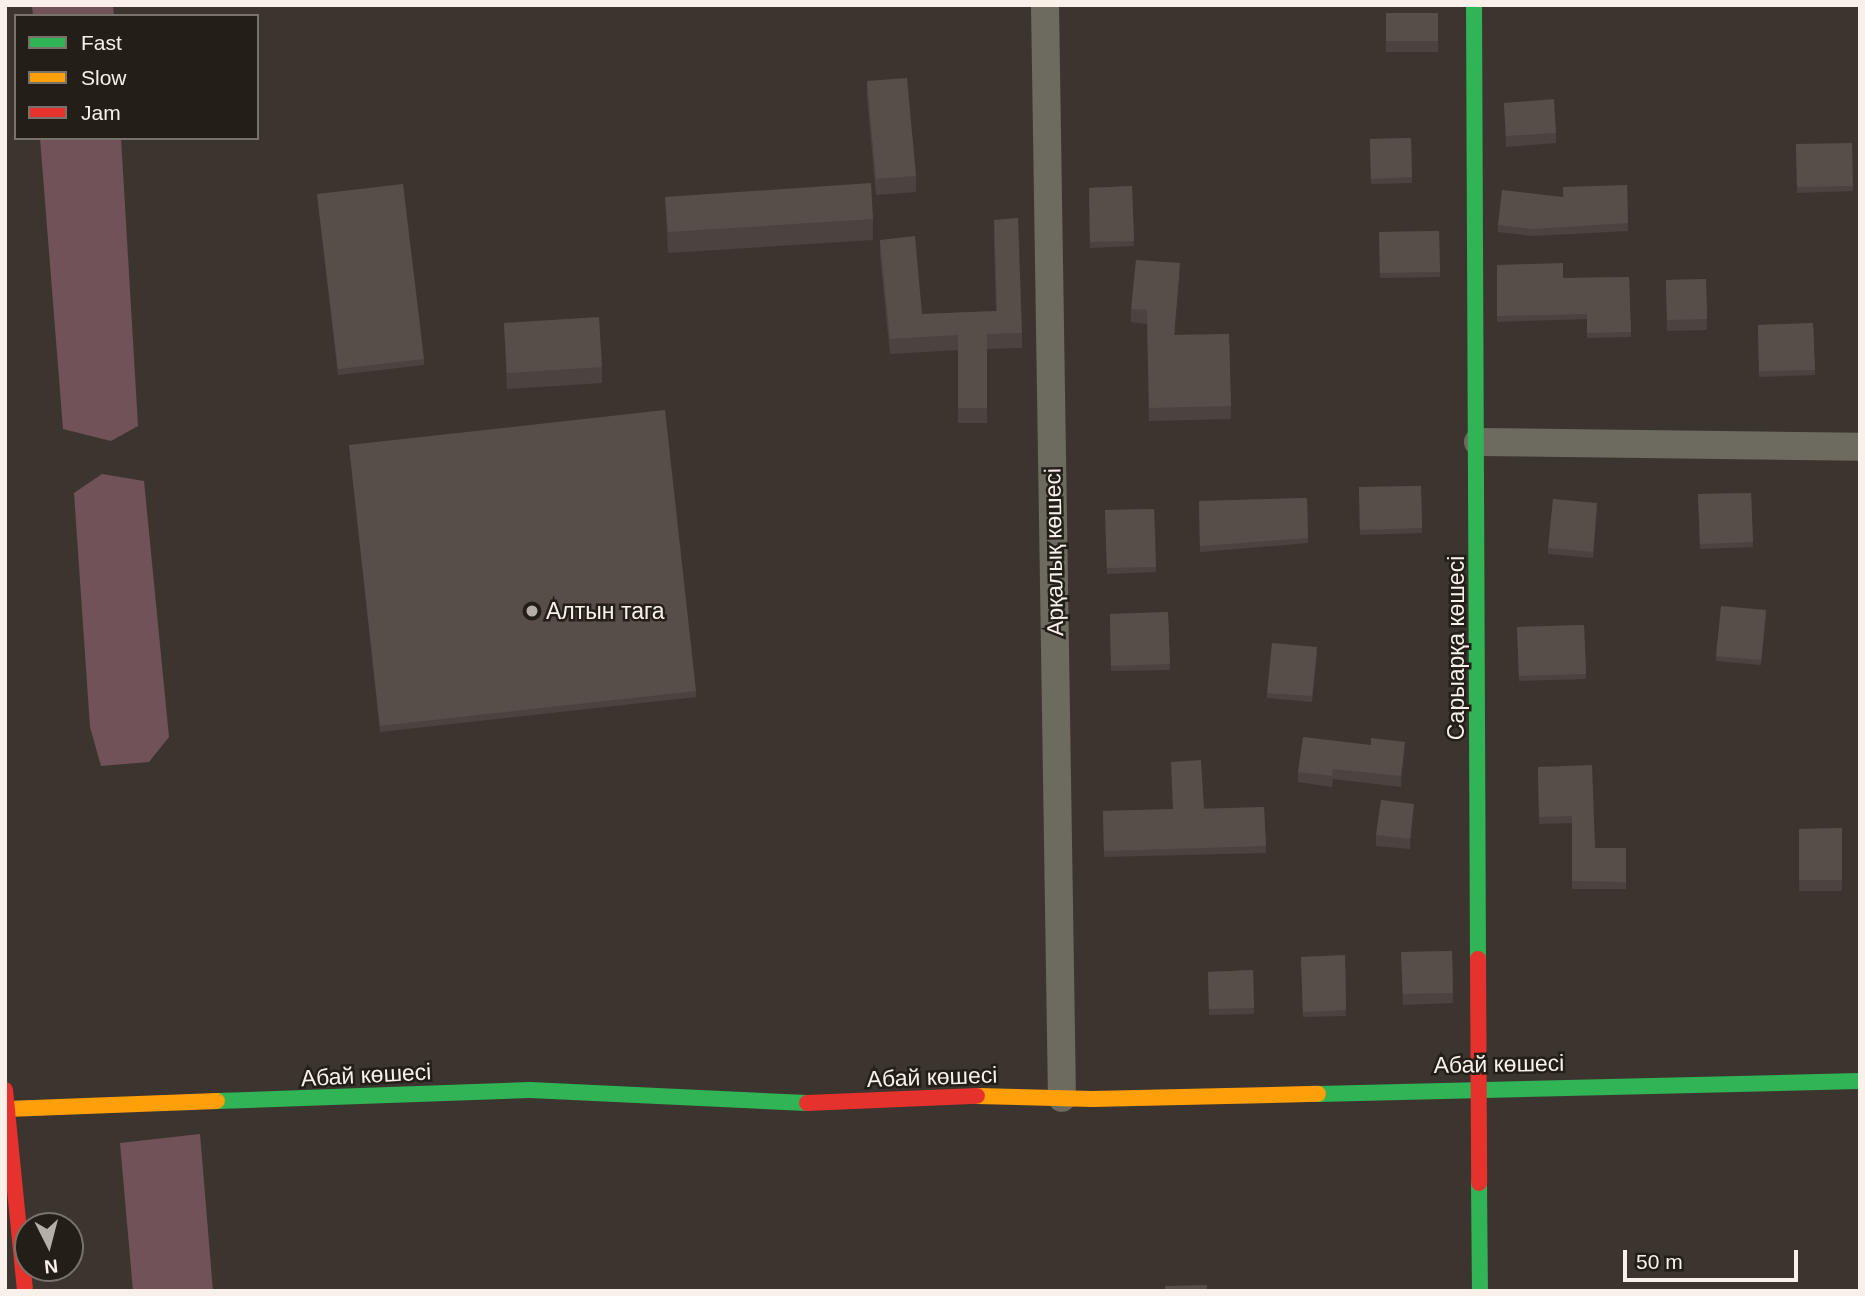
<!DOCTYPE html>
<meta charset="utf-8">
<style>
body{margin:0}
#map{position:relative;width:1865px;height:1296px;overflow:hidden;background:#3c352f;font-family:Arial,sans-serif}
div>[style]{position:absolute}
.forest>*{inset:0;background:#715258}
.street>*{height:28px;margin:-14px;padding:0 14px;transform-origin:14px;border-radius:14px;background:#6d6a5f}
.fast>*{height:16px;margin:-8px;padding:0 8px;transform-origin:8px;border-radius:8px;background:#30b455}
.slow>*{height:16px;margin:-8px;padding:0 8px;transform-origin:8px;border-radius:8px;background:#ff9f0a}
.jam>*{height:16px;margin:-8px;padding:0 8px;transform-origin:8px;border-radius:8px;background:#e5322d}
.wall>*{inset:0;background:#4b4340}
.shaded-wall>*{inset:0;background:#3d3734}
.building>*{inset:0;background:#574e4a}
.dots>*{width:19px;height:19px;translate:-50% -50%;box-sizing:border-box;border:4px solid #241e19;border-radius:50%}
span{translate:-50% -50%;white-space:nowrap;text-align:center;line-height:1.15;-webkit-text-stroke:5px #241e19;paint-order:stroke}
.street-label{font-size:23px;color:#f8f0e9}
.poi-label{font-size:23px;color:#f8f0e9}
.left{translate:0 -50%;text-align:left}
.frame{position:absolute;inset:0;border:7px solid #f8f0e9;pointer-events:none}
.legend{position:absolute;left:14px;top:14px;width:245px;height:126px;box-sizing:border-box;background:#241e19;border:2px solid #79726c;margin:0;padding:9px 12px;list-style:none;font-size:21px;color:#f8f0e9}
.legend li{display:flex;align-items:center;gap:14px;height:35px}
.legend b{width:35px;border:2px solid #79726c}
.north{position:absolute;left:14px;top:1212px;width:70px;height:70px;box-sizing:border-box;background:#241e19;border:2px solid #79726c;border-radius:50%;rotate:174deg;font-size:19px;font-weight:700;line-height:28px;text-align:center;color:#f8f0e9}
.north::after{content:'';display:block;margin:auto;width:24px;height:32px;background:#b6afa8;clip-path:polygon(50% 0,100% 100%,50% 72%,0 100%)}
.scale{position:absolute;left:1623px;top:1250px;width:175px;height:32px;box-sizing:border-box;border:4px solid #f8f0e9;border-top:0;padding-left:9px;font-size:21px;line-height:24px;white-space:nowrap;color:#f8f0e9;-webkit-text-stroke:5px #241e19;paint-order:stroke}
</style>
<div id="map">
<div class="forest">
<i style="clip-path:polygon(32px 5px,113px 5px,114px 16px,33px 16px)"></i>
<i style="clip-path:polygon(40px 138px,121px 138px,138px 426px,111px 441px,63px 429px)"></i>
<i style="clip-path:polygon(102px 474px,144px 481px,169px 737px,149px 762px,101px 766px,90px 727px,74px 493px)"></i>
<i style="clip-path:polygon(200px 1134px,213px 1291px,133px 1291px,120px 1143px)"></i>
</div>
<div class="street">
<i style="left:1045px;top:5px;width:1093px;rotate:89.11deg"></i>
<i style="left:1478px;top:442px;width:382px;rotate:0.7deg"></i>
</div>
<div class="fast">
<i style="left:1474px;top:5px;width:954px;rotate:89.76deg"></i>
<i style="left:1318px;top:1094px;width:542px;rotate:-1.37deg"></i>
<i style="left:217px;top:1101px;width:313px;rotate:-2deg"></i>
<i style="left:530px;top:1090px;width:277px;rotate:2.7deg"></i>
<i style="left:1479px;top:1183px;width:108px;rotate:89.5deg"></i>
</div>
<div class="slow">
<i style="left:977px;top:1096px;width:115px;rotate:1.5deg"></i>
<i style="left:1092px;top:1099px;width:226px;rotate:-1.3deg"></i>
<i style="left:7px;top:1109px;width:210px;rotate:-2.2deg"></i>
</div>
<div class="jam">
<i style="left:1478px;top:959px;width:224px;rotate:89.7deg"></i>
<i style="left:5px;top:1090px;width:202px;rotate:84.3deg"></i>
<i style="left:807px;top:1103px;width:170px;rotate:-2.4deg"></i>
</div>
<div class="wall">
<i style="clip-path:polygon(1386px 13px,1438px 13px,1438px 52px,1386px 52px)"></i>
<i style="clip-path:polygon(867px 81px,916px 176px,916px 192px,876px 195px,867px 97px)"></i>
<i style="clip-path:polygon(1504px 103px,1556px 133px,1556px 143px,1506px 147px)"></i>
<i style="clip-path:polygon(1411px 138px,1412px 183px,1371px 184px,1370px 139px)"></i>
<i style="clip-path:polygon(1796px 144px,1853px 186px,1853px 191px,1797px 193px)"></i>
<i style="clip-path:polygon(1627px 185px,1628px 231px,1532px 236px,1498px 232px,1498px 225px,1563px 197px)"></i>
<i style="clip-path:polygon(1132px 186px,1134px 246px,1090px 248px,1089px 188px)"></i>
<i style="clip-path:polygon(317px 194px,424px 359px,424px 365px,338px 375px)"></i>
<i style="clip-path:polygon(665px 197px,873px 219px,873px 240px,668px 253px)"></i>
<i style="clip-path:polygon(1439px 231px,1440px 277px,1380px 278px,1379px 232px)"></i>
<i style="clip-path:polygon(994px 234px,1022px 333px,1022px 348px,987px 349px,987px 423px,958px 423px,958px 350px,890px 354px,880px 255px,880px 240px,922px 314px,996px 311px)"></i>
<i style="clip-path:polygon(1497px 265px,1563px 278px,1629px 277px,1631px 337px,1587px 338px,1587px 319px,1497px 322px)"></i>
<i style="clip-path:polygon(1180px 276px,1175px 335px,1229px 334px,1231px 419px,1149px 421px,1147px 324px,1131px 322px,1131px 309px)"></i>
<i style="clip-path:polygon(1706px 279px,1707px 330px,1667px 331px,1666px 280px)"></i>
<i style="clip-path:polygon(504px 323px,602px 367px,602px 383px,507px 389px)"></i>
<i style="clip-path:polygon(1813px 323px,1815px 375px,1759px 377px,1758px 325px)"></i>
<i style="clip-path:polygon(349px 445px,696px 691px,696px 697px,380px 732px)"></i>
<i style="clip-path:polygon(1421px 486px,1422px 533px,1360px 535px,1359px 487px)"></i>
<i style="clip-path:polygon(1751px 493px,1753px 547px,1700px 549px,1698px 494px)"></i>
<i style="clip-path:polygon(1307px 498px,1308px 543px,1200px 552px,1199px 501px)"></i>
<i style="clip-path:polygon(1597px 508px,1593px 558px,1548px 554px,1548px 548px)"></i>
<i style="clip-path:polygon(1154px 509px,1156px 572px,1107px 574px,1105px 510px)"></i>
<i style="clip-path:polygon(1168px 612px,1170px 670px,1111px 671px,1110px 614px)"></i>
<i style="clip-path:polygon(1766px 615px,1761px 665px,1716px 661px,1716px 656px)"></i>
<i style="clip-path:polygon(1584px 625px,1586px 679px,1519px 681px,1517px 627px)"></i>
<i style="clip-path:polygon(1317px 652px,1312px 702px,1267px 698px,1267px 693px)"></i>
<i style="clip-path:polygon(1371px 745px,1405px 752px,1401px 787px,1333px 779px,1332px 787px,1298px 782px,1298px 772px)"></i>
<i style="clip-path:polygon(1538px 767px,1595px 848px,1626px 848px,1626px 889px,1572px 889px,1572px 823px,1539px 824px)"></i>
<i style="clip-path:polygon(1264px 807px,1266px 853px,1104px 857px,1103px 811px)"></i>
<i style="clip-path:polygon(1414px 815px,1410px 849px,1376px 846px,1376px 835px)"></i>
<i style="clip-path:polygon(1842px 828px,1842px 891px,1799px 891px,1799px 829px)"></i>
<i style="clip-path:polygon(1452px 951px,1453px 1003px,1403px 1005px,1401px 952px)"></i>
<i style="clip-path:polygon(1345px 955px,1346px 1016px,1303px 1017px,1301px 957px)"></i>
<i style="clip-path:polygon(1253px 970px,1254px 1014px,1209px 1015px,1208px 972px)"></i>
</div>
<div class="shaded-wall">
<i style="clip-path:polygon(1180px 263px,1180px 276px,1174px 348px,1174px 335px)"></i>
<i style="clip-path:polygon(1405px 742px,1405px 752px,1401px 787px,1401px 776px)"></i>
<i style="clip-path:polygon(1414px 804px,1414px 815px,1410px 849px,1410px 839px)"></i>
</div>
<div class="building">
<i style="clip-path:polygon(1386px 13px,1438px 13px,1438px 41px,1386px 41px)"></i>
<i style="clip-path:polygon(907px 78px,916px 176px,876px 179px,867px 81px)"></i>
<i style="clip-path:polygon(1554px 99px,1556px 133px,1506px 136px,1504px 103px)"></i>
<i style="clip-path:polygon(1411px 138px,1412px 177px,1371px 179px,1370px 139px)"></i>
<i style="clip-path:polygon(1852px 143px,1853px 186px,1797px 187px,1796px 144px)"></i>
<i style="clip-path:polygon(871px 183px,873px 219px,668px 232px,665px 197px)"></i>
<i style="clip-path:polygon(403px 184px,424px 359px,338px 369px,317px 194px)"></i>
<i style="clip-path:polygon(1627px 185px,1628px 223px,1532px 229px,1498px 225px,1502px 190px,1563px 197px,1563px 187px)"></i>
<i style="clip-path:polygon(1132px 186px,1134px 241px,1090px 242px,1089px 188px)"></i>
<i style="clip-path:polygon(1018px 218px,1022px 333px,987px 334px,987px 408px,958px 408px,958px 335px,890px 339px,880px 240px,915px 236px,922px 314px,997px 311px,994px 220px)"></i>
<i style="clip-path:polygon(1439px 231px,1440px 272px,1380px 273px,1379px 232px)"></i>
<i style="clip-path:polygon(1136px 260px,1180px 263px,1174px 335px,1229px 334px,1231px 406px,1149px 408px,1147px 310px,1131px 309px)"></i>
<i style="clip-path:polygon(1563px 263px,1563px 278px,1629px 277px,1631px 332px,1587px 333px,1587px 314px,1497px 316px,1497px 265px)"></i>
<i style="clip-path:polygon(1706px 279px,1707px 319px,1667px 320px,1666px 280px)"></i>
<i style="clip-path:polygon(599px 317px,602px 367px,507px 373px,504px 323px)"></i>
<i style="clip-path:polygon(1813px 323px,1815px 370px,1759px 371px,1758px 325px)"></i>
<i style="clip-path:polygon(665px 410px,696px 691px,380px 726px,349px 445px)"></i>
<i style="clip-path:polygon(1421px 486px,1422px 528px,1360px 530px,1359px 487px)"></i>
<i style="clip-path:polygon(1751px 493px,1753px 542px,1700px 544px,1698px 494px)"></i>
<i style="clip-path:polygon(1307px 498px,1308px 538px,1200px 546px,1199px 501px)"></i>
<i style="clip-path:polygon(1553px 499px,1597px 503px,1593px 552px,1548px 548px)"></i>
<i style="clip-path:polygon(1154px 509px,1156px 567px,1107px 568px,1105px 510px)"></i>
<i style="clip-path:polygon(1721px 606px,1766px 610px,1761px 660px,1716px 656px)"></i>
<i style="clip-path:polygon(1168px 612px,1170px 664px,1111px 666px,1110px 614px)"></i>
<i style="clip-path:polygon(1584px 625px,1586px 674px,1519px 676px,1517px 627px)"></i>
<i style="clip-path:polygon(1272px 643px,1317px 647px,1312px 696px,1267px 693px)"></i>
<i style="clip-path:polygon(1303px 737px,1371px 745px,1371px 738px,1405px 742px,1401px 776px,1333px 769px,1332px 776px,1298px 772px)"></i>
<i style="clip-path:polygon(1201px 760px,1204px 809px,1264px 807px,1266px 846px,1104px 851px,1103px 811px,1173px 809px,1171px 762px)"></i>
<i style="clip-path:polygon(1592px 765px,1595px 848px,1626px 848px,1626px 882px,1572px 881px,1572px 816px,1539px 817px,1538px 767px)"></i>
<i style="clip-path:polygon(1381px 800px,1414px 804px,1410px 839px,1376px 835px)"></i>
<i style="clip-path:polygon(1842px 828px,1842px 880px,1799px 880px,1799px 829px)"></i>
<i style="clip-path:polygon(1452px 951px,1453px 993px,1403px 994px,1401px 952px)"></i>
<i style="clip-path:polygon(1345px 955px,1346px 1010px,1303px 1012px,1301px 957px)"></i>
<i style="clip-path:polygon(1253px 970px,1254px 1008px,1209px 1009px,1208px 972px)"></i>
<i style="clip-path:polygon(1207px 1285px,1207px 1291px,1165px 1291px,1165px 1286px)"></i>
</div>
<div class="dots">
<i style="left:532px;top:611px;background:#b6afa8"></i>
</div>
<div class="street-label">
<span style="left:1054px;top:552px;rotate:-91deg">Арқалық көшесі</span>
<span style="left:1456px;top:648px;rotate:-90deg">Сарыарқа көшесі</span>
<span style="left:1499px;top:1064px;rotate:-1deg">Абай көшесі</span>
<span style="left:366px;top:1075px;rotate:-3deg">Абай көшесі</span>
<span style="left:932px;top:1077px;rotate:-2deg">Абай көшесі</span>
</div>
<div class="poi-label">
<span class="left" style="left:546px;top:611px">Алтын тага</span>
</div>
<div class="frame"></div>
<ul class="legend">
<li><b style="height:9px;background:#30b455"></b>Fast</li>
<li><b style="height:9px;background:#ff9f0a"></b>Slow</li>
<li><b style="height:9px;background:#e5322d"></b>Jam</li>
</ul>
<div class="north">N</div>
<div class="scale">50 m</div>
</div>
